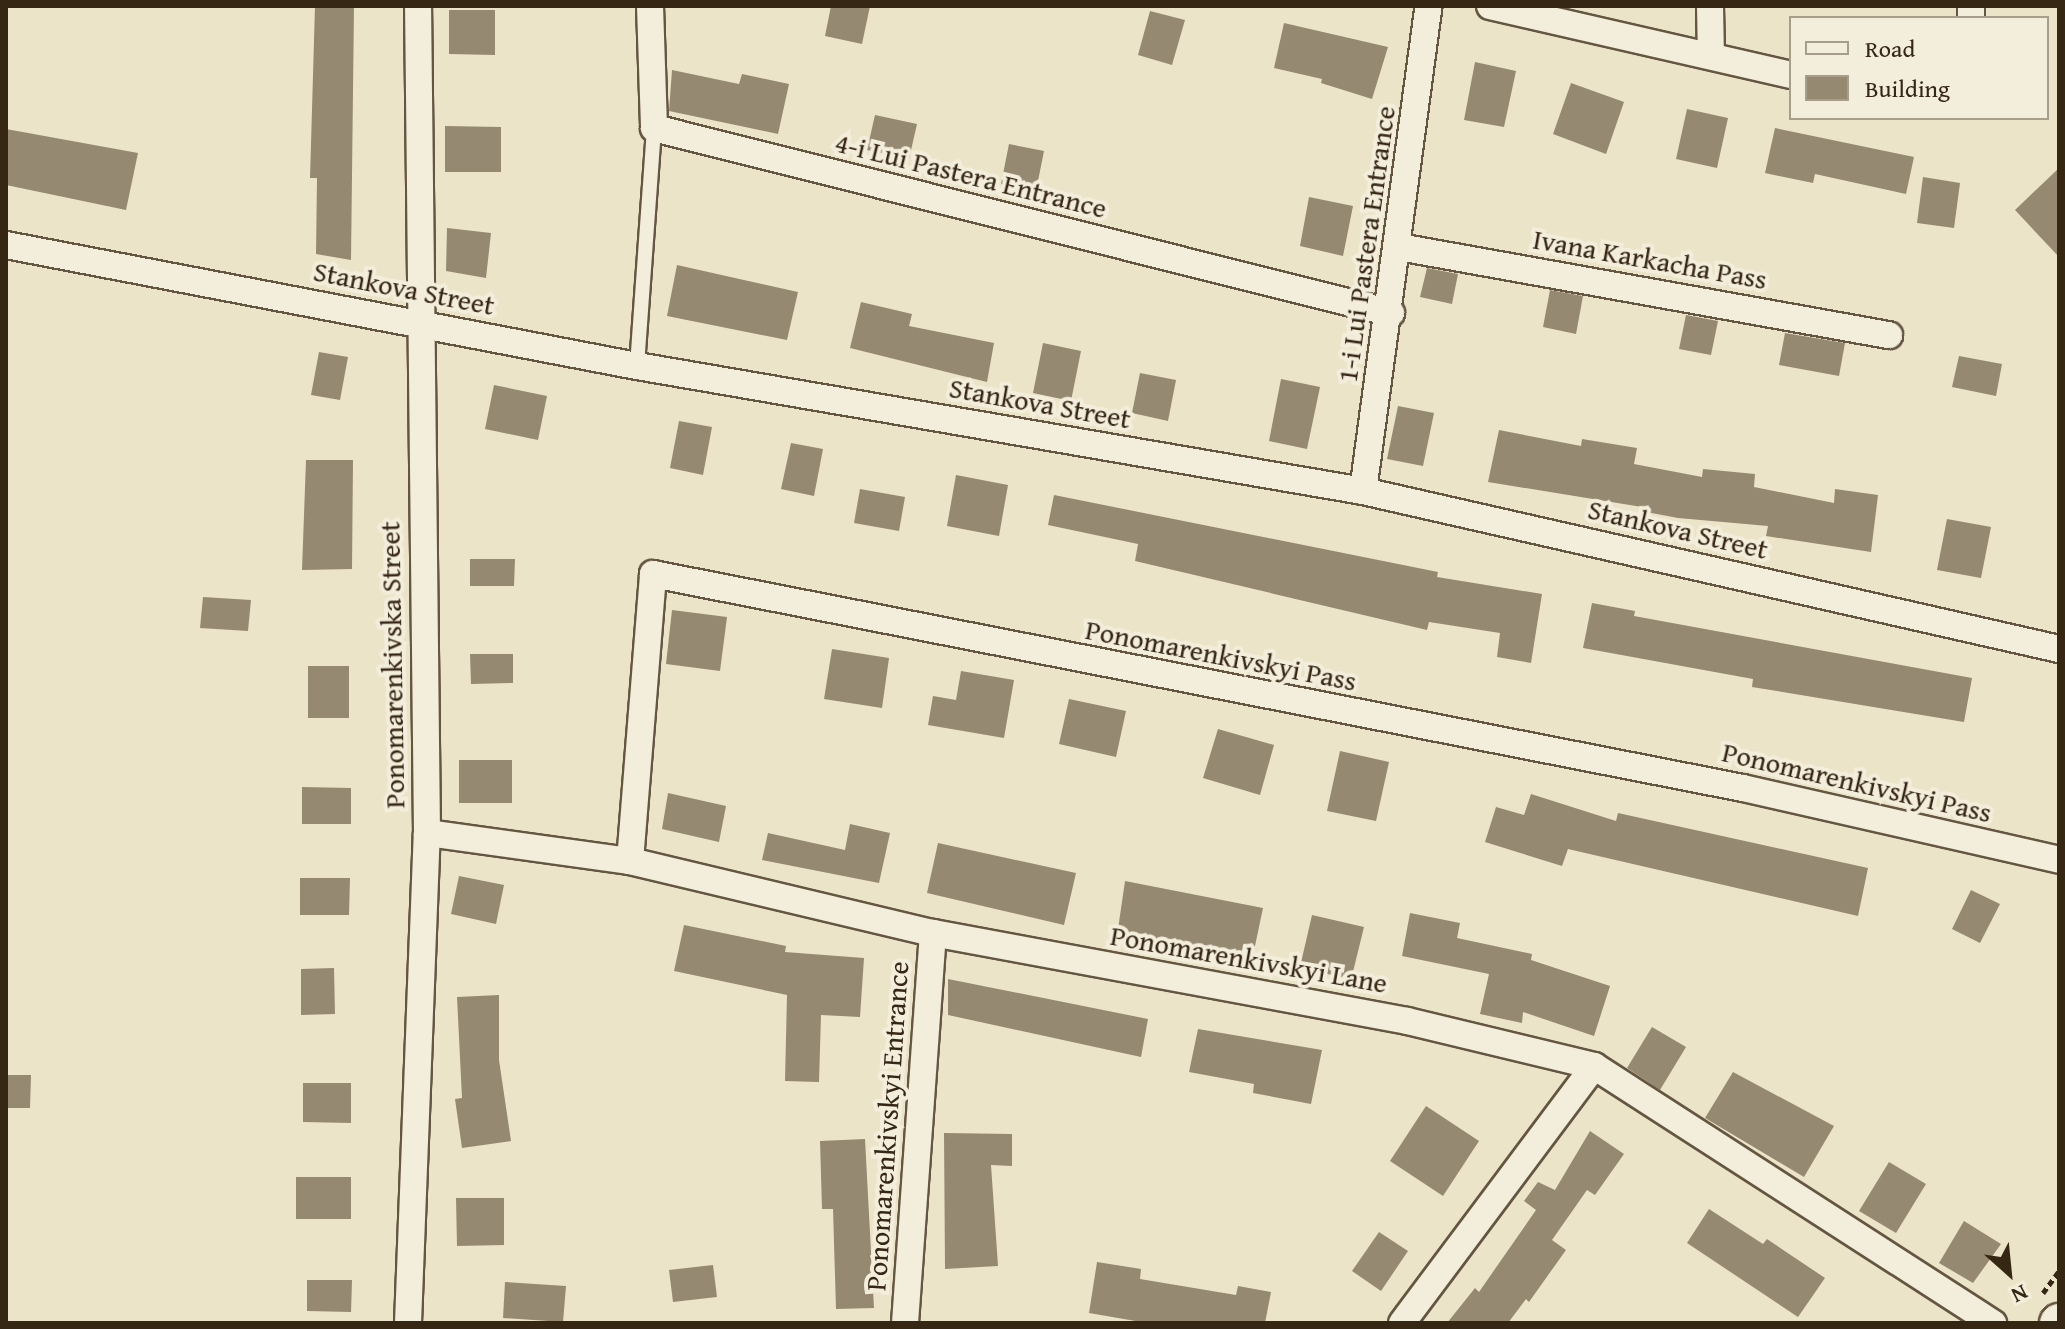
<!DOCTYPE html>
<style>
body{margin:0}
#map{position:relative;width:2065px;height:1329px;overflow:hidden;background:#ece4c8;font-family:"Gentium Book Plus",serif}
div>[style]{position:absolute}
.building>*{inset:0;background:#958972}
.path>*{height:5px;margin-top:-2.5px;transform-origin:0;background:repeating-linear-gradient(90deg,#362614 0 6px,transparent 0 10px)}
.roads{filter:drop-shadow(2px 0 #645641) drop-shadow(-2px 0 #645641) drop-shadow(0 2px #645641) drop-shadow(0 -2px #645641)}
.service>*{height:14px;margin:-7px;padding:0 7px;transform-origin:7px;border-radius:7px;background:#f3eddb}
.minor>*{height:26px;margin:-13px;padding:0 13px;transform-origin:13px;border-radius:13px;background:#f3eddb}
.tertiary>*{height:34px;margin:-17px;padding:0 17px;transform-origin:17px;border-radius:17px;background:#f3eddb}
span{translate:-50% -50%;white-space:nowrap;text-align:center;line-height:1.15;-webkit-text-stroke:8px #f3eddb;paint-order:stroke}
.street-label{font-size:28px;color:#362614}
.frame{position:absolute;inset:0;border:8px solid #362614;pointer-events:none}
.legend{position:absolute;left:1789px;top:16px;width:260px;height:104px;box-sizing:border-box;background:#f3eddb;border:2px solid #a79d8b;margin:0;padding:10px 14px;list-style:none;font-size:24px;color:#362614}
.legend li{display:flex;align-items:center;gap:16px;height:40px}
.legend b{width:40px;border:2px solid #a79d8b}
.north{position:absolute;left:1969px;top:1233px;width:80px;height:80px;-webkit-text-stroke:6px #f3eddb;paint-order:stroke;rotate:153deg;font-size:22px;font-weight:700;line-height:32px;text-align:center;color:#362614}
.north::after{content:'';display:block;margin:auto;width:28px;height:36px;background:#362614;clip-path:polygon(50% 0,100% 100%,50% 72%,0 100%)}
</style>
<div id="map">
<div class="building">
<i style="clip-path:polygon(315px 6px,354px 6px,351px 260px,316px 254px,317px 178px,310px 178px)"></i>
<i style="clip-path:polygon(831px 6px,870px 6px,862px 44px,825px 36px)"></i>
<i style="clip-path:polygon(449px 10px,495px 10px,495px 55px,449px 54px)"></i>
<i style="clip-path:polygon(1150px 11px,1185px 20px,1172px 65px,1138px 55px)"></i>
<i style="clip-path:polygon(1284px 23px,1388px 47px,1372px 99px,1321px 83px,1322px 79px,1274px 68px)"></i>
<i style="clip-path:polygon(1475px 62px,1516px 71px,1504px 127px,1464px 120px)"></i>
<i style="clip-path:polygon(672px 70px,739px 84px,742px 74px,789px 84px,778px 134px,669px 111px)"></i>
<i style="clip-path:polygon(1571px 83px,1624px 102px,1606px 154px,1553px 134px)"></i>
<i style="clip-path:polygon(1687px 109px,1728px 118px,1717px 168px,1676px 159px)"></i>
<i style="clip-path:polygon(875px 115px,917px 124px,909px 159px,867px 150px)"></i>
<i style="clip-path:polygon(445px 126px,501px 127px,501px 172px,445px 172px)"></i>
<i style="clip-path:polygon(1775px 128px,1914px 157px,1906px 194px,1815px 174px,1813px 183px,1765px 173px)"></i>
<i style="clip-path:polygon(6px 129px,138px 153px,126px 210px,6px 185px)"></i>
<i style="clip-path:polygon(1009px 144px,1044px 151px,1036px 191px,1001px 184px)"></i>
<i style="clip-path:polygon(2059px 168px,2059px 257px,2015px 210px)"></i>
<i style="clip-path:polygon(1923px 177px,1960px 183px,1954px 228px,1917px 223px)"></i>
<i style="clip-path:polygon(1309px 197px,1353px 206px,1343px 256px,1300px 246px)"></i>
<i style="clip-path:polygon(447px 228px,491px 233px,486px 278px,446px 271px)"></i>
<i style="clip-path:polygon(677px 265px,798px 292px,787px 340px,667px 316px)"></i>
<i style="clip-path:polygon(1427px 268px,1458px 274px,1452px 304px,1420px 297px)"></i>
<i style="clip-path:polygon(1550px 290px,1583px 296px,1576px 334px,1543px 327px)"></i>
<i style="clip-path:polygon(861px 302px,912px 314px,909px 326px,994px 343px,987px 382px,850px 348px)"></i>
<i style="clip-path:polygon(1686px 315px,1718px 321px,1711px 355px,1679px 349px)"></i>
<i style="clip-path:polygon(1785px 333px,1845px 343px,1839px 376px,1779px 365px)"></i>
<i style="clip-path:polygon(1043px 343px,1081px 351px,1071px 401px,1033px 393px)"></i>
<i style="clip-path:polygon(319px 352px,348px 357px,340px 400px,311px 395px)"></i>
<i style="clip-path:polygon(1959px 356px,2002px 364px,1996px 396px,1952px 387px)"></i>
<i style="clip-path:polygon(1140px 373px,1176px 380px,1168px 421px,1132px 413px)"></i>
<i style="clip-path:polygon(1281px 379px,1320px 387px,1307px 449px,1269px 441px)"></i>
<i style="clip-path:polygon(494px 385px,547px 396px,538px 440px,485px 429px)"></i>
<i style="clip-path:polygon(1398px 406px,1434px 413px,1423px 466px,1387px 459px)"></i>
<i style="clip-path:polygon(679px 421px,712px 427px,703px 475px,670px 468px)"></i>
<i style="clip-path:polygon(1499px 430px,1581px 446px,1582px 439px,1637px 448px,1634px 464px,1702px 477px,1703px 469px,1755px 474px,1754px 487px,1834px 503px,1835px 489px,1878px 495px,1871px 552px,1766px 536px,1768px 526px,1678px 518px,1641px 511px,1642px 507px,1488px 482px)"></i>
<i style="clip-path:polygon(791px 443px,823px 449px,814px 496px,781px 489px)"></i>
<i style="clip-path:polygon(306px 460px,353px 460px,352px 569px,302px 570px)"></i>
<i style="clip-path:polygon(956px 475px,1008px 485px,999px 536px,947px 526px)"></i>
<i style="clip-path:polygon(860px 489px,905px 497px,899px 531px,854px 523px)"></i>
<i style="clip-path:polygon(1054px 495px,1438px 572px,1437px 577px,1542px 594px,1531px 663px,1497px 657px,1500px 633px,1429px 622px,1427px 630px,1135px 561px,1138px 544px,1048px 525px)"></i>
<i style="clip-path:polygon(1947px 519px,1991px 527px,1981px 578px,1937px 570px)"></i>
<i style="clip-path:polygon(470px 559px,515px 559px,514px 586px,470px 586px)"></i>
<i style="clip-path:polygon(203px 597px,251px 600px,248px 631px,200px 628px)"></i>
<i style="clip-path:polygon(1592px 603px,1635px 611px,1634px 616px,1972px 678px,1964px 722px,1752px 687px,1753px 679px,1583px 648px)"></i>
<i style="clip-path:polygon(672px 610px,727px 617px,720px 671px,666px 664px)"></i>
<i style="clip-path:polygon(832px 649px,889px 658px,882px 708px,824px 699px)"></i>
<i style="clip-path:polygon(470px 654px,513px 654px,513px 683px,471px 684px)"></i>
<i style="clip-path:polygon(308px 666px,349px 666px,349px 718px,308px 718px)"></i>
<i style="clip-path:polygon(961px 671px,1014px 680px,1004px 738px,928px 725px,933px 696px,956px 700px)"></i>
<i style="clip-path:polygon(1069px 699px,1126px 711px,1116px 757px,1059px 744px)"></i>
<i style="clip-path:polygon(1218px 729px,1274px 745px,1260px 795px,1203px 778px)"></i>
<i style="clip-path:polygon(1340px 751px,1389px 762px,1376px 821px,1327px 811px)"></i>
<i style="clip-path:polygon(459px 760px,512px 760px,512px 803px,459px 803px)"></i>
<i style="clip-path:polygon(302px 787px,351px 788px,351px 824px,302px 824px)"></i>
<i style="clip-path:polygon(668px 793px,726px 806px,719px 842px,662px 829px)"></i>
<i style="clip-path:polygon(1531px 794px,1616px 821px,1618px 813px,1868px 868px,1858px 916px,1568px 849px,1562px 866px,1485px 842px,1496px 807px,1524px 815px)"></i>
<i style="clip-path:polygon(850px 824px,890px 833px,879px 883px,762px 860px,768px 833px,845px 850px)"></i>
<i style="clip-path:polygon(938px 843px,1076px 873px,1064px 925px,927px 893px)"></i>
<i style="clip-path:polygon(459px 876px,504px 885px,496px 924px,451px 914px)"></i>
<i style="clip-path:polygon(300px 878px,350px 878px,349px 915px,300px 915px)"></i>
<i style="clip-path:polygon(1125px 881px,1263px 908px,1251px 965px,1206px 955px,1207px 949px,1117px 936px)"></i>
<i style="clip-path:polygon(1971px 890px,2000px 904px,1980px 943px,1952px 929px)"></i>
<i style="clip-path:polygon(1410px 913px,1460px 923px,1457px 938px,1532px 954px,1531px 960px,1610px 986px,1594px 1036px,1523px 1012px,1522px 1023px,1480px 1014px,1489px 974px,1402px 956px)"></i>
<i style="clip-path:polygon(1312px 915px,1364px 927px,1351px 980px,1300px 967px)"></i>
<i style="clip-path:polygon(684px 925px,786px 946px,785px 952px,864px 958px,860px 1017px,821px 1015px,819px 1082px,785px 1081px,787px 995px,674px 971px)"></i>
<i style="clip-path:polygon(334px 968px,335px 1014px,301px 1015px,301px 969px)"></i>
<i style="clip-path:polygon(948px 979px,1148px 1019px,1141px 1057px,948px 1015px)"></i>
<i style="clip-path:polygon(499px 995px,499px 1060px,511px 1141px,462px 1148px,455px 1099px,462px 1098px,457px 997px)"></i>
<i style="clip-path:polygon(1652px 1027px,1686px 1047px,1660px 1090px,1627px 1068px)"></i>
<i style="clip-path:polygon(1198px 1029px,1322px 1050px,1311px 1104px,1253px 1093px,1254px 1084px,1189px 1072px)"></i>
<i style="clip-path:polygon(1733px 1072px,1834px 1126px,1804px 1177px,1705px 1118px)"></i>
<i style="clip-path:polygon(6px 1075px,31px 1075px,30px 1108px,6px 1108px)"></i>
<i style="clip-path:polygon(303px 1083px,351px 1083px,351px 1123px,303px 1122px)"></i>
<i style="clip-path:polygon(1426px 1106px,1479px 1141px,1443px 1196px,1390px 1161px)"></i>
<i style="clip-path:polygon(1590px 1131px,1624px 1154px,1595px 1195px,1587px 1190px,1552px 1240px,1566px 1250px,1529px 1302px,1526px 1299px,1508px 1323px,1447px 1323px,1475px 1288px,1479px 1292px,1536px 1210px,1524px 1201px,1538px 1182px,1555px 1190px)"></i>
<i style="clip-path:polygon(944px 1133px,1012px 1134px,1012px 1166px,991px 1165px,998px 1266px,945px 1269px)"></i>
<i style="clip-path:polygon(865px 1139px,874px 1308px,836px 1309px,833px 1209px,822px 1209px,820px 1141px)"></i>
<i style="clip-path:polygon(1889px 1162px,1926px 1184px,1896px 1233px,1859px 1211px)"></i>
<i style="clip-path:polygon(296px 1177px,351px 1177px,351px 1219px,296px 1219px)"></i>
<i style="clip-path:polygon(456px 1198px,504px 1198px,504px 1245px,457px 1246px)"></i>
<i style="clip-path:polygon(1709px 1209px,1763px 1244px,1767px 1239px,1825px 1278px,1798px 1317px,1687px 1243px)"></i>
<i style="clip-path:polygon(1964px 1221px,2001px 1244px,1973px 1283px,1939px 1263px)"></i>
<i style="clip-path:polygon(1379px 1232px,1408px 1251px,1381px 1291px,1352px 1271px)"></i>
<i style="clip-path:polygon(1097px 1262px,1141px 1269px,1140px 1279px,1236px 1295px,1238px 1286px,1271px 1292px,1265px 1323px,1147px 1323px,1089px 1313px)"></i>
<i style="clip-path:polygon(713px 1265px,717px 1297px,673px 1302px,669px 1270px)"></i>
<i style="clip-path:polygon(307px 1280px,352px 1280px,351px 1312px,307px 1311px)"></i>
<i style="clip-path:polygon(505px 1282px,566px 1286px,563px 1322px,503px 1318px)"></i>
</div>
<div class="path">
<i style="left:2043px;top:1293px;width:27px;rotate:-54deg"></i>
</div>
<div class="roads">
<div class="service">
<i style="left:637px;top:366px;width:239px;rotate:-85.9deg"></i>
</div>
<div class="minor">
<i style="left:650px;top:6px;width:122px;rotate:88.1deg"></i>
<i style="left:654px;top:128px;width:760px;rotate:14.09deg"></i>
<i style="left:1490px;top:6px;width:309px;rotate:12.9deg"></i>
<i style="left:1710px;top:6px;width:50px;rotate:88.9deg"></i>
<i style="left:1971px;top:18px;width:12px;rotate:-90deg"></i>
<i style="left:6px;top:245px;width:642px;rotate:10.86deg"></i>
<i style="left:637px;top:366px;width:737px;rotate:9.77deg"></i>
<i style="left:1363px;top:491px;width:714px;rotate:12.79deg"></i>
<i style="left:1399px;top:247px;width:498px;rotate:10.2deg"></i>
<i style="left:1363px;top:491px;width:489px;rotate:-82.3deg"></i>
<i style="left:427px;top:833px;width:205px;rotate:7.9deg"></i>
<i style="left:630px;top:861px;width:311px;rotate:13.4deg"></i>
<i style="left:933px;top:933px;width:482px;rotate:10.5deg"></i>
<i style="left:1407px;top:1021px;width:192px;rotate:13.5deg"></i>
<i style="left:1594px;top:1066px;width:475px;rotate:32.8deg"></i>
<i style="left:630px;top:861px;width:288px;rotate:-85.4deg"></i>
<i style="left:653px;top:574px;width:1111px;rotate:11.11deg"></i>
<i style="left:1743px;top:788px;width:324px;rotate:12.8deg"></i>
<i style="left:408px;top:1323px;width:490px;rotate:-87.8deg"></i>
<i style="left:427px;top:833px;width:827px;rotate:-90.62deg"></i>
<i style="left:905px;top:1323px;width:391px;rotate:-85.9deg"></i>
<i style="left:1402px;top:1323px;width:321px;rotate:-53.2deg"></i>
</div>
<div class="tertiary">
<i style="left:2057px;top:1323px;width:3px;rotate:-45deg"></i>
</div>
</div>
<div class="street-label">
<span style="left:971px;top:175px;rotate:14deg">4-i Lui Pastera Entrance</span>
<span style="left:1366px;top:244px;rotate:-82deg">1-i Lui Pastera Entrance</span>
<span style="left:1650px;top:259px;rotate:10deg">Ivana Karkacha Pass</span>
<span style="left:404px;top:288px;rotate:11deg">Stankova Street</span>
<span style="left:1040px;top:403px;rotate:10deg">Stankova Street</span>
<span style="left:1678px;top:529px;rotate:13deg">Stankova Street</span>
<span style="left:1221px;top:655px;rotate:11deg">Ponomarenkivskyi Pass</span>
<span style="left:392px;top:665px;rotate:-91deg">Ponomarenkivska Street</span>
<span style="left:1857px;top:782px;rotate:13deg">Ponomarenkivskyi Pass</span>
<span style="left:1249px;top:959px;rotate:10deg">Ponomarenkivskyi Lane</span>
<span style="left:887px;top:1126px;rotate:-86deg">Ponomarenkivskyi Entrance</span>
</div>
<div class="frame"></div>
<ul class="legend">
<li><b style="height:10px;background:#f3eddb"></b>Road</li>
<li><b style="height:22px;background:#958972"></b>Building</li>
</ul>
<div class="north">N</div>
</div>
